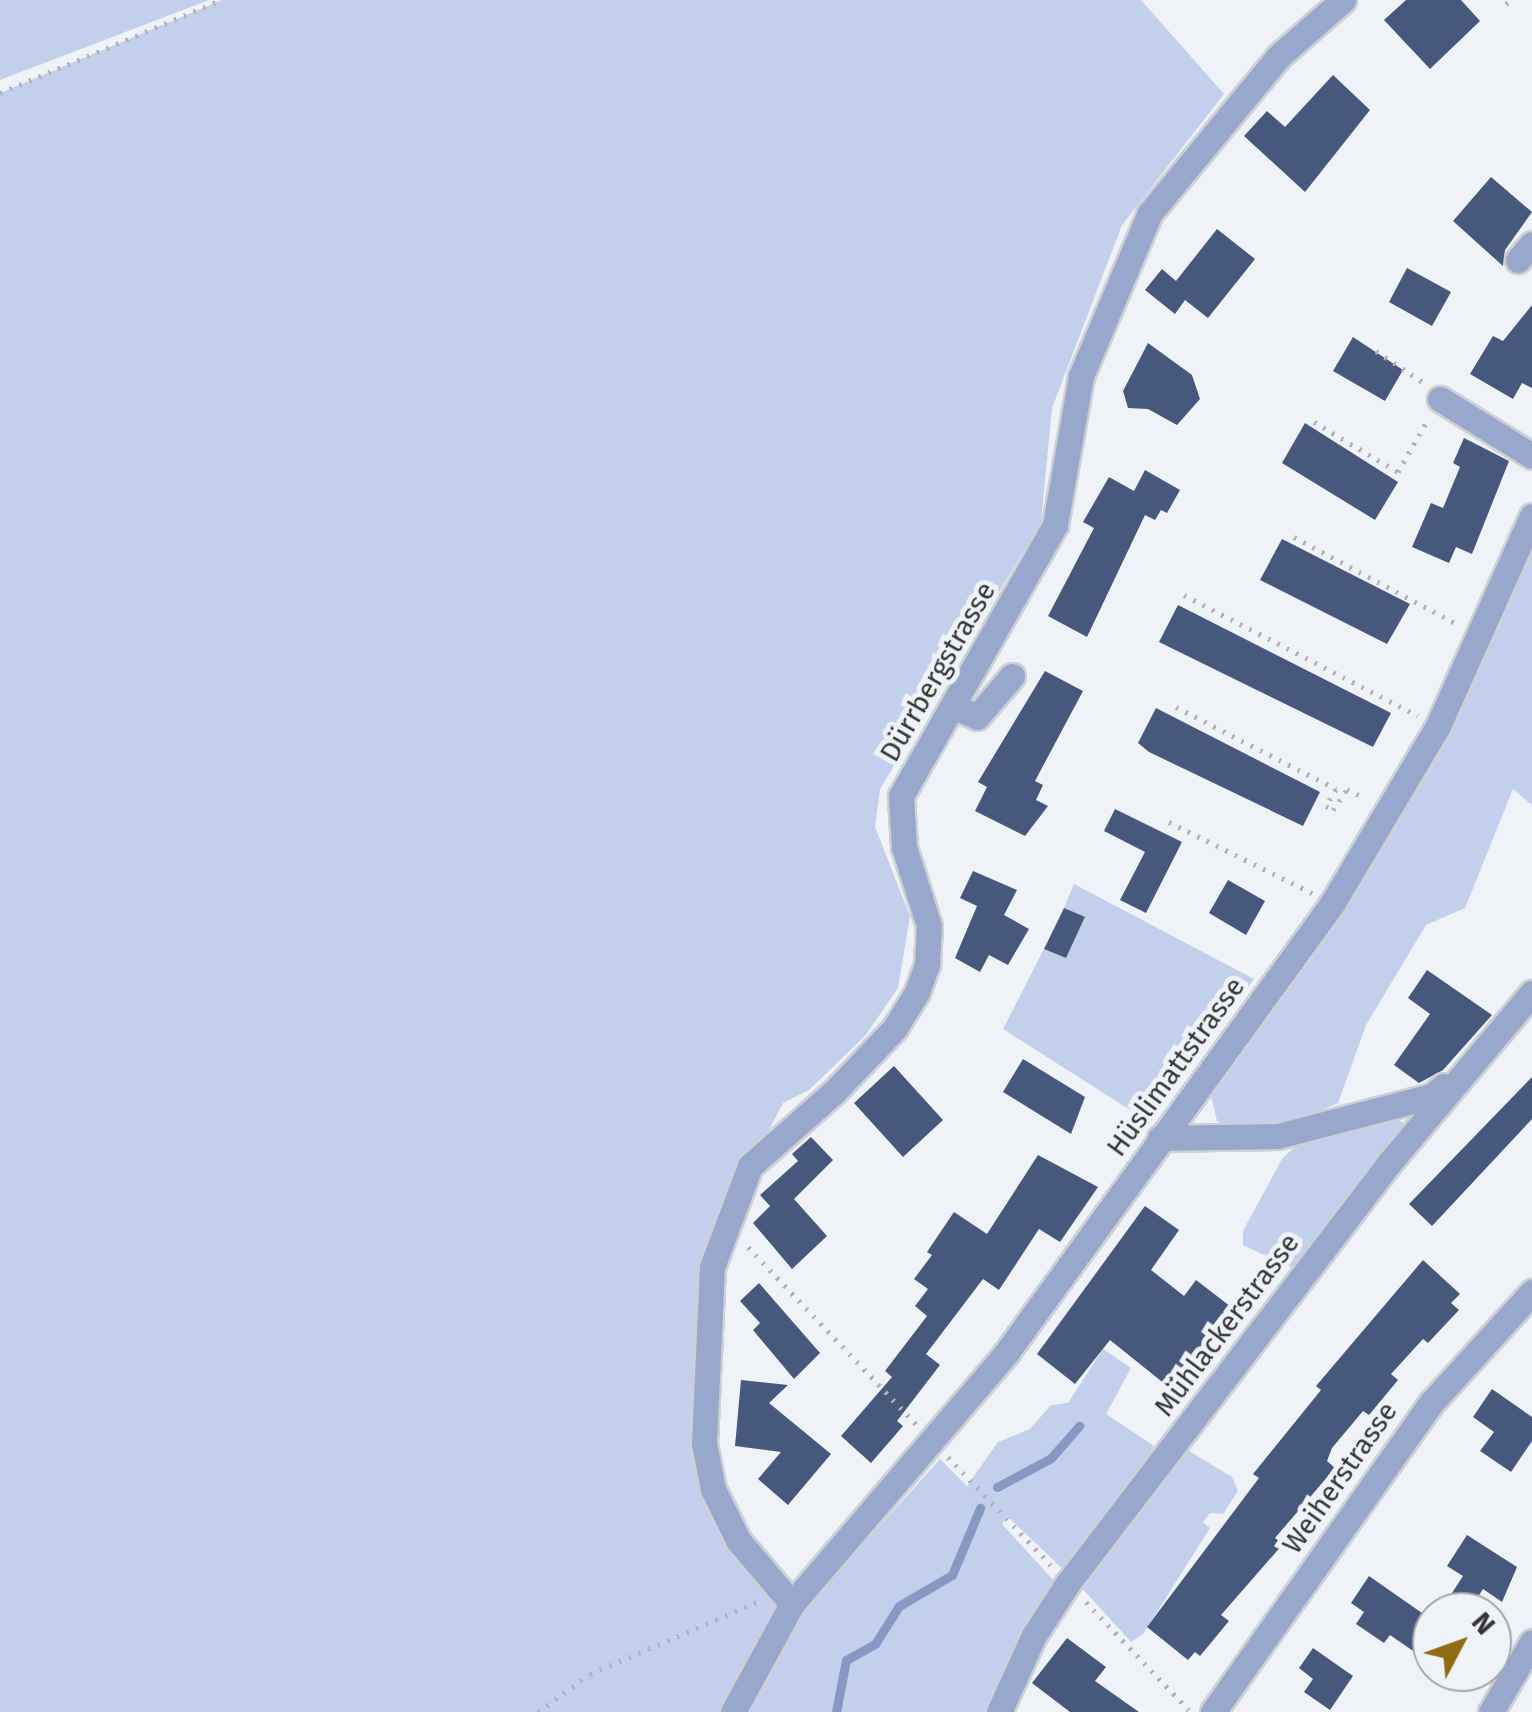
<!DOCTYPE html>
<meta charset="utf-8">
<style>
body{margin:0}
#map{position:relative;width:1532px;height:1712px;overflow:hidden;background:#eff2f7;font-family:"Fira Sans",sans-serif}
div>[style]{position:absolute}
.green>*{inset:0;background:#c2d0eb}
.stream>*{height:9px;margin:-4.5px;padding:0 4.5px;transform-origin:4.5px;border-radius:4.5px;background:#8799c2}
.building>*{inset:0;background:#47587d}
.path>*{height:5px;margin-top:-2.5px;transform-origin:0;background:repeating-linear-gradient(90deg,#b1b3b7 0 2.5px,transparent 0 10.5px)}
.roads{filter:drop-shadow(2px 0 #cdd0d4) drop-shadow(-2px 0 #cdd0d4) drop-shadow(0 2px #cdd0d4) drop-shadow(0 -2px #cdd0d4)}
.minor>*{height:25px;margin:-12.5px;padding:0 12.5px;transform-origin:12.5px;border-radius:12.5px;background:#97a8cc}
span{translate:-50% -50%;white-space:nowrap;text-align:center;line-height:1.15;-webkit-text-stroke:10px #eff2f7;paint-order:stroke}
.street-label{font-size:28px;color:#343537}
.north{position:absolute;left:1412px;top:1592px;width:100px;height:100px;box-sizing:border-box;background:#eff2f7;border:2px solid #a4a6aa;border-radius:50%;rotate:49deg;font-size:28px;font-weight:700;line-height:40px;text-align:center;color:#343537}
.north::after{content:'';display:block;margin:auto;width:35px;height:45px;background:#8f6c10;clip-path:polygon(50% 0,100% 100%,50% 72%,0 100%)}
</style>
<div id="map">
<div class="green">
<i style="clip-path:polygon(0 0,209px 0,0 80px)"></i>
<i style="clip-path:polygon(222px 0,1141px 0,1224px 94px,1122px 225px,1052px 408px,1041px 522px,880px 789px,875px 827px,910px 916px,898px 988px,865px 1036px,809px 1090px,783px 1103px,750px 1166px,712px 1267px,713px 1489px,792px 1604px,733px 1712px,0 1712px,0 93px)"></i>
<i style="clip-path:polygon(1532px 550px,1532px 805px,1513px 789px,1465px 908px,1426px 925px,1366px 1025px,1338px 1103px,1287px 1125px,1231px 1129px,1217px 1121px,1210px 1091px,1429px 773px)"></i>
<i style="clip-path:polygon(1074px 884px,1254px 979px,1149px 1122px,1003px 1029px,1044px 949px,1066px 958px,1085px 918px,1064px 908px)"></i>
<i style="clip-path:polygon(1390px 1118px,1403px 1122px,1404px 1132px,1297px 1270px,1243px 1245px,1243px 1231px,1282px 1159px,1301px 1141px)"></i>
<i style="clip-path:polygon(1103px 1349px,1131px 1368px,1106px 1414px,1160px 1450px,1066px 1572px,1007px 1516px,1002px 1524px,1055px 1582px,1000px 1677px,989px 1712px,740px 1712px,787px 1629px,940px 1459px,967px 1486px,998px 1442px,1030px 1429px,1051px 1405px,1068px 1403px)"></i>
<i style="clip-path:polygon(1184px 1448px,1232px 1477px,1238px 1491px,1223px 1514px,1210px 1513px,1203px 1522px,1210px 1528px,1143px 1634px,1131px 1642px,1080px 1586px)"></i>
</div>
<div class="stream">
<i style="left:997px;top:1487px;width:61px;rotate:-28.2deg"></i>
<i style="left:1051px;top:1458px;width:43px;rotate:-48.8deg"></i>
<i style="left:836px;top:1712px;width:53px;rotate:-79.1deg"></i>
<i style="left:846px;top:1660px;width:33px;rotate:-29deg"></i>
<i style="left:875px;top:1644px;width:45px;rotate:-57.7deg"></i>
<i style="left:899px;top:1606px;width:61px;rotate:-30.3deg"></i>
<i style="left:952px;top:1575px;width:73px;rotate:-67.3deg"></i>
</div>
<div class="building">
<i style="clip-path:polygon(1406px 0,1461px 0,1480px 21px,1430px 69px,1384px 20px)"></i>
<i style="clip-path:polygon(1333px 75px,1370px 110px,1305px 192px,1244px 136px,1267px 111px,1285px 127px)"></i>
<i style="clip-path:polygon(1491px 177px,1532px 212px,1505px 250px,1503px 266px,1453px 221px)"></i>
<i style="clip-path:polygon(1217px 229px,1255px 259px,1208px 318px,1185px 300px,1175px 314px,1145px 290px,1162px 269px,1176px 281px)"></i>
<i style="clip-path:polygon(1407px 268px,1451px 292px,1432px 326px,1389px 302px)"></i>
<i style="clip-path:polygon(1532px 305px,1532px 388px,1522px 383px,1513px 399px,1470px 374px,1493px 336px,1503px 341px)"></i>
<i style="clip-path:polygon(1353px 337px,1403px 370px,1385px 401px,1333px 371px)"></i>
<i style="clip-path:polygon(1148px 343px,1192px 375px,1200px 399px,1177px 425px,1148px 409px,1128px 408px,1123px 391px)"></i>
<i style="clip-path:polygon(1305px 423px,1398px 482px,1375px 520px,1282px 463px)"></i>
<i style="clip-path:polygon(1464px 438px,1509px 461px,1472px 554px,1456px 547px,1449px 563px,1412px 547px,1431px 503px,1443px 508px,1460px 467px,1453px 463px)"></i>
<i style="clip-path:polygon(1145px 470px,1180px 490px,1167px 513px,1161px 510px,1155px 520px,1145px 515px,1087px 637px,1048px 616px,1094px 528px,1083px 522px,1109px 477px,1134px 491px)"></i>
<i style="clip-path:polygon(1282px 539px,1410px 604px,1387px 644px,1260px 580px)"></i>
<i style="clip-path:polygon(1178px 605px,1391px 713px,1373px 747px,1159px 642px)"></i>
<i style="clip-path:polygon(1045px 671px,1083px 691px,1035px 781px,1043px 785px,1036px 800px,1048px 806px,1025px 836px,975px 811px,987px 787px,978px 782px)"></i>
<i style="clip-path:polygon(1156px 708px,1320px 792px,1303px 826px,1149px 752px,1138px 743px)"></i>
<i style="clip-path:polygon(1115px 809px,1182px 842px,1146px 913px,1120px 900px,1145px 852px,1104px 831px)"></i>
<i style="clip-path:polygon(973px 871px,1017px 890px,1004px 915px,1029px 929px,1008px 965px,989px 955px,980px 972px,955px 958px,977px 906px,960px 898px)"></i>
<i style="clip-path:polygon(1228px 880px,1265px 901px,1246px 935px,1209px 913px)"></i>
<i style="clip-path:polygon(1064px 908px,1085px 917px,1066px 958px,1044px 949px)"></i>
<i style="clip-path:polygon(1427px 970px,1492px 1015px,1443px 1070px,1419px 1083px,1394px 1065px,1430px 1014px,1408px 998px)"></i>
<i style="clip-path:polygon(1023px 1059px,1085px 1097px,1071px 1134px,1003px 1092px)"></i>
<i style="clip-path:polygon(894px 1066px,943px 1120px,903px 1157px,854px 1103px)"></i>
<i style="clip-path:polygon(1532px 1077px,1532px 1119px,1432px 1226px,1409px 1204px)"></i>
<i style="clip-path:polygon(811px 1137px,833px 1160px,794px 1199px,827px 1236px,792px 1269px,753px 1223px,770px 1206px,760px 1195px,798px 1161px,792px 1154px)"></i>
<i style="clip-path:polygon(1038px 1155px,1098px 1187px,1060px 1242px,1039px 1229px,999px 1290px,983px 1279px,926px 1354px,940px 1365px,897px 1421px,903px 1426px,871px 1463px,841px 1436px,892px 1377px,885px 1371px,927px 1316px,915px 1306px,928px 1289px,914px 1279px,932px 1255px,927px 1252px,954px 1212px,987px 1234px)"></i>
<i style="clip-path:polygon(1145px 1206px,1179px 1230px,1151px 1270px,1184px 1296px,1196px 1280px,1239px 1313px,1181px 1397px,1110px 1340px,1075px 1384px,1037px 1354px)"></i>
<i style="clip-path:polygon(1423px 1260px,1460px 1294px,1451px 1303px,1459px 1310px,1428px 1343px,1423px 1339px,1391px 1374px,1398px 1380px,1369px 1415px,1363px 1411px,1332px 1448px,1327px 1461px,1335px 1468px,1275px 1538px,1283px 1544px,1221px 1615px,1229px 1621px,1200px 1656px,1195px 1652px,1188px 1660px,1147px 1627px,1259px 1478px,1253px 1474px,1321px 1390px,1316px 1386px)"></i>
<i style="clip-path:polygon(759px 1283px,820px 1353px,794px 1379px,753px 1330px,760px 1323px,740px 1301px)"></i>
<i style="clip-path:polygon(741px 1380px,788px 1385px,769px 1403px,831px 1454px,788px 1505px,758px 1479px,781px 1452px,735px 1446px)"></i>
<i style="clip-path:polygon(1492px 1389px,1532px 1417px,1532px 1441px,1511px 1472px,1480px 1451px,1494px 1432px,1473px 1417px)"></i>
<i style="clip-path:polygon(1467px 1535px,1517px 1567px,1502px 1602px,1483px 1589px,1472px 1606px,1452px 1593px,1463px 1576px,1447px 1566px)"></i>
<i style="clip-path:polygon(1369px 1576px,1432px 1620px,1432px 1664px,1390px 1635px,1384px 1643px,1356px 1624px,1364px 1612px,1351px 1603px)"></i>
<i style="clip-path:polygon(1067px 1638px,1106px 1667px,1095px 1681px,1139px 1712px,1070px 1712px,1032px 1683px)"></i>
<i style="clip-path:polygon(1313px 1648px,1353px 1676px,1330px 1710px,1304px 1692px,1313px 1679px,1299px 1668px)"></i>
</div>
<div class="path">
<i style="left:1506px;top:4px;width:6px;rotate:-39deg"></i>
<i style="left:0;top:93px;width:240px;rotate:-22.8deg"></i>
<i style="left:1376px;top:351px;width:58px;rotate:33.7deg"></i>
<i style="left:1314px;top:422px;width:98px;rotate:30.8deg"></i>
<i style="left:1398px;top:472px;width:59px;rotate:-60.4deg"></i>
<i style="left:1294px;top:537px;width:185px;rotate:28.1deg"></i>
<i style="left:1184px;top:595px;width:263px;rotate:27.3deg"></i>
<i style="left:1176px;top:707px;width:180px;rotate:27.1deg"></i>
<i style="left:1336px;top:789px;width:20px;rotate:120deg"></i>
<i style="left:1326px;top:806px;width:8px;rotate:30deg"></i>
<i style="left:1333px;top:810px;width:25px;rotate:-56deg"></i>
<i style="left:1347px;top:789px;width:19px;rotate:28deg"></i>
<i style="left:1169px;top:822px;width:160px;rotate:26.4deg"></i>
<i style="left:748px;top:1247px;width:244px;rotate:46.5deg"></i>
<i style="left:948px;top:1457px;width:149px;rotate:46.4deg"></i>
<i style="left:1086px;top:1602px;width:149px;rotate:46.4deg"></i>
<i style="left:538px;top:1712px;width:64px;rotate:-36.2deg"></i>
<i style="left:590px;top:1674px;width:182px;rotate:-23.3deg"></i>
</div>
<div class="roads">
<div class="minor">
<i style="left:1518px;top:260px;width:21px;rotate:-49deg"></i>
<i style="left:1440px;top:399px;width:108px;rotate:31.8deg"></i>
<i style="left:955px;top:707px;width:24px;rotate:24deg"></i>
<i style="left:977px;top:717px;width:54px;rotate:-49.5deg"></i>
<i style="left:1160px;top:1138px;width:118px;rotate:-1deg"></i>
<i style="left:1278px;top:1136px;width:159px;rotate:-14.6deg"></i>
<i style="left:1432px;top:1096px;width:15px;rotate:-42deg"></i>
<i style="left:792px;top:1604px;width:84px;rotate:-130.2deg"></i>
<i style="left:738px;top:1540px;width:57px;rotate:-116.1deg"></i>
<i style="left:713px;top:1489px;width:47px;rotate:-101.1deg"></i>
<i style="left:704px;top:1443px;width:176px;rotate:-87.4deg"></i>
<i style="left:712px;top:1267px;width:108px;rotate:-69.4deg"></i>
<i style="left:750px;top:1166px;width:112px;rotate:-41.4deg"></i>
<i style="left:834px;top:1092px;width:88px;rotate:-46.4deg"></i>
<i style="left:895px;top:1028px;width:42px;rotate:-58.6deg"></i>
<i style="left:917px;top:992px;width:30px;rotate:-70deg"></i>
<i style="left:927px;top:964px;width:38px;rotate:-87deg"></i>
<i style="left:929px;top:926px;width:83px;rotate:-107.6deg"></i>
<i style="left:904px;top:847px;width:51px;rotate:-93.4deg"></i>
<i style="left:901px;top:796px;width:312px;rotate:-60.4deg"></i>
<i style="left:1055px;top:525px;width:151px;rotate:-80.1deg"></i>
<i style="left:1081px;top:376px;width:177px;rotate:-67.1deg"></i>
<i style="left:1150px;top:213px;width:203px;rotate:-50.6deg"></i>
<i style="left:1279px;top:56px;width:85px;rotate:-41.2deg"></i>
<i style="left:733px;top:1712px;width:123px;rotate:-61.4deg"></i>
<i style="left:792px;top:1604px;width:331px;rotate:-49.5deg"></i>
<i style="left:1007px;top:1352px;width:553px;rotate:-54.04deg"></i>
<i style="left:1332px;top:904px;width:207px;rotate:-59.2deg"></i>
<i style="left:1438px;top:726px;width:230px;rotate:-65.9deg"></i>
<i style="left:999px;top:1712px;width:82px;rotate:-65.6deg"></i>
<i style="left:1033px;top:1637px;width:64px;rotate:-57.1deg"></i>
<i style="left:1068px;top:1583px;width:530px;rotate:-52.59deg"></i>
<i style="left:1390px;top:1162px;width:221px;rotate:-50deg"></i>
<i style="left:1213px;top:1712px;width:380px;rotate:-54.8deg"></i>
<i style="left:1432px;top:1402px;width:149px;rotate:-47.7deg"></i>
<i style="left:1491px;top:1712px;width:81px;rotate:-59.6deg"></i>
</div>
</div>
<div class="street-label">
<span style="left:938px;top:672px;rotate:-60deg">Dürrbergstrasse</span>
<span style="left:1176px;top:1067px;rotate:-54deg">Hüslimattstrasse</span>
<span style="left:1227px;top:1325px;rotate:-53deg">Mühlackerstrasse</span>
<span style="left:1340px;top:1478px;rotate:-55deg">Weiherstrasse</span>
</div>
<div class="north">N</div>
</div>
